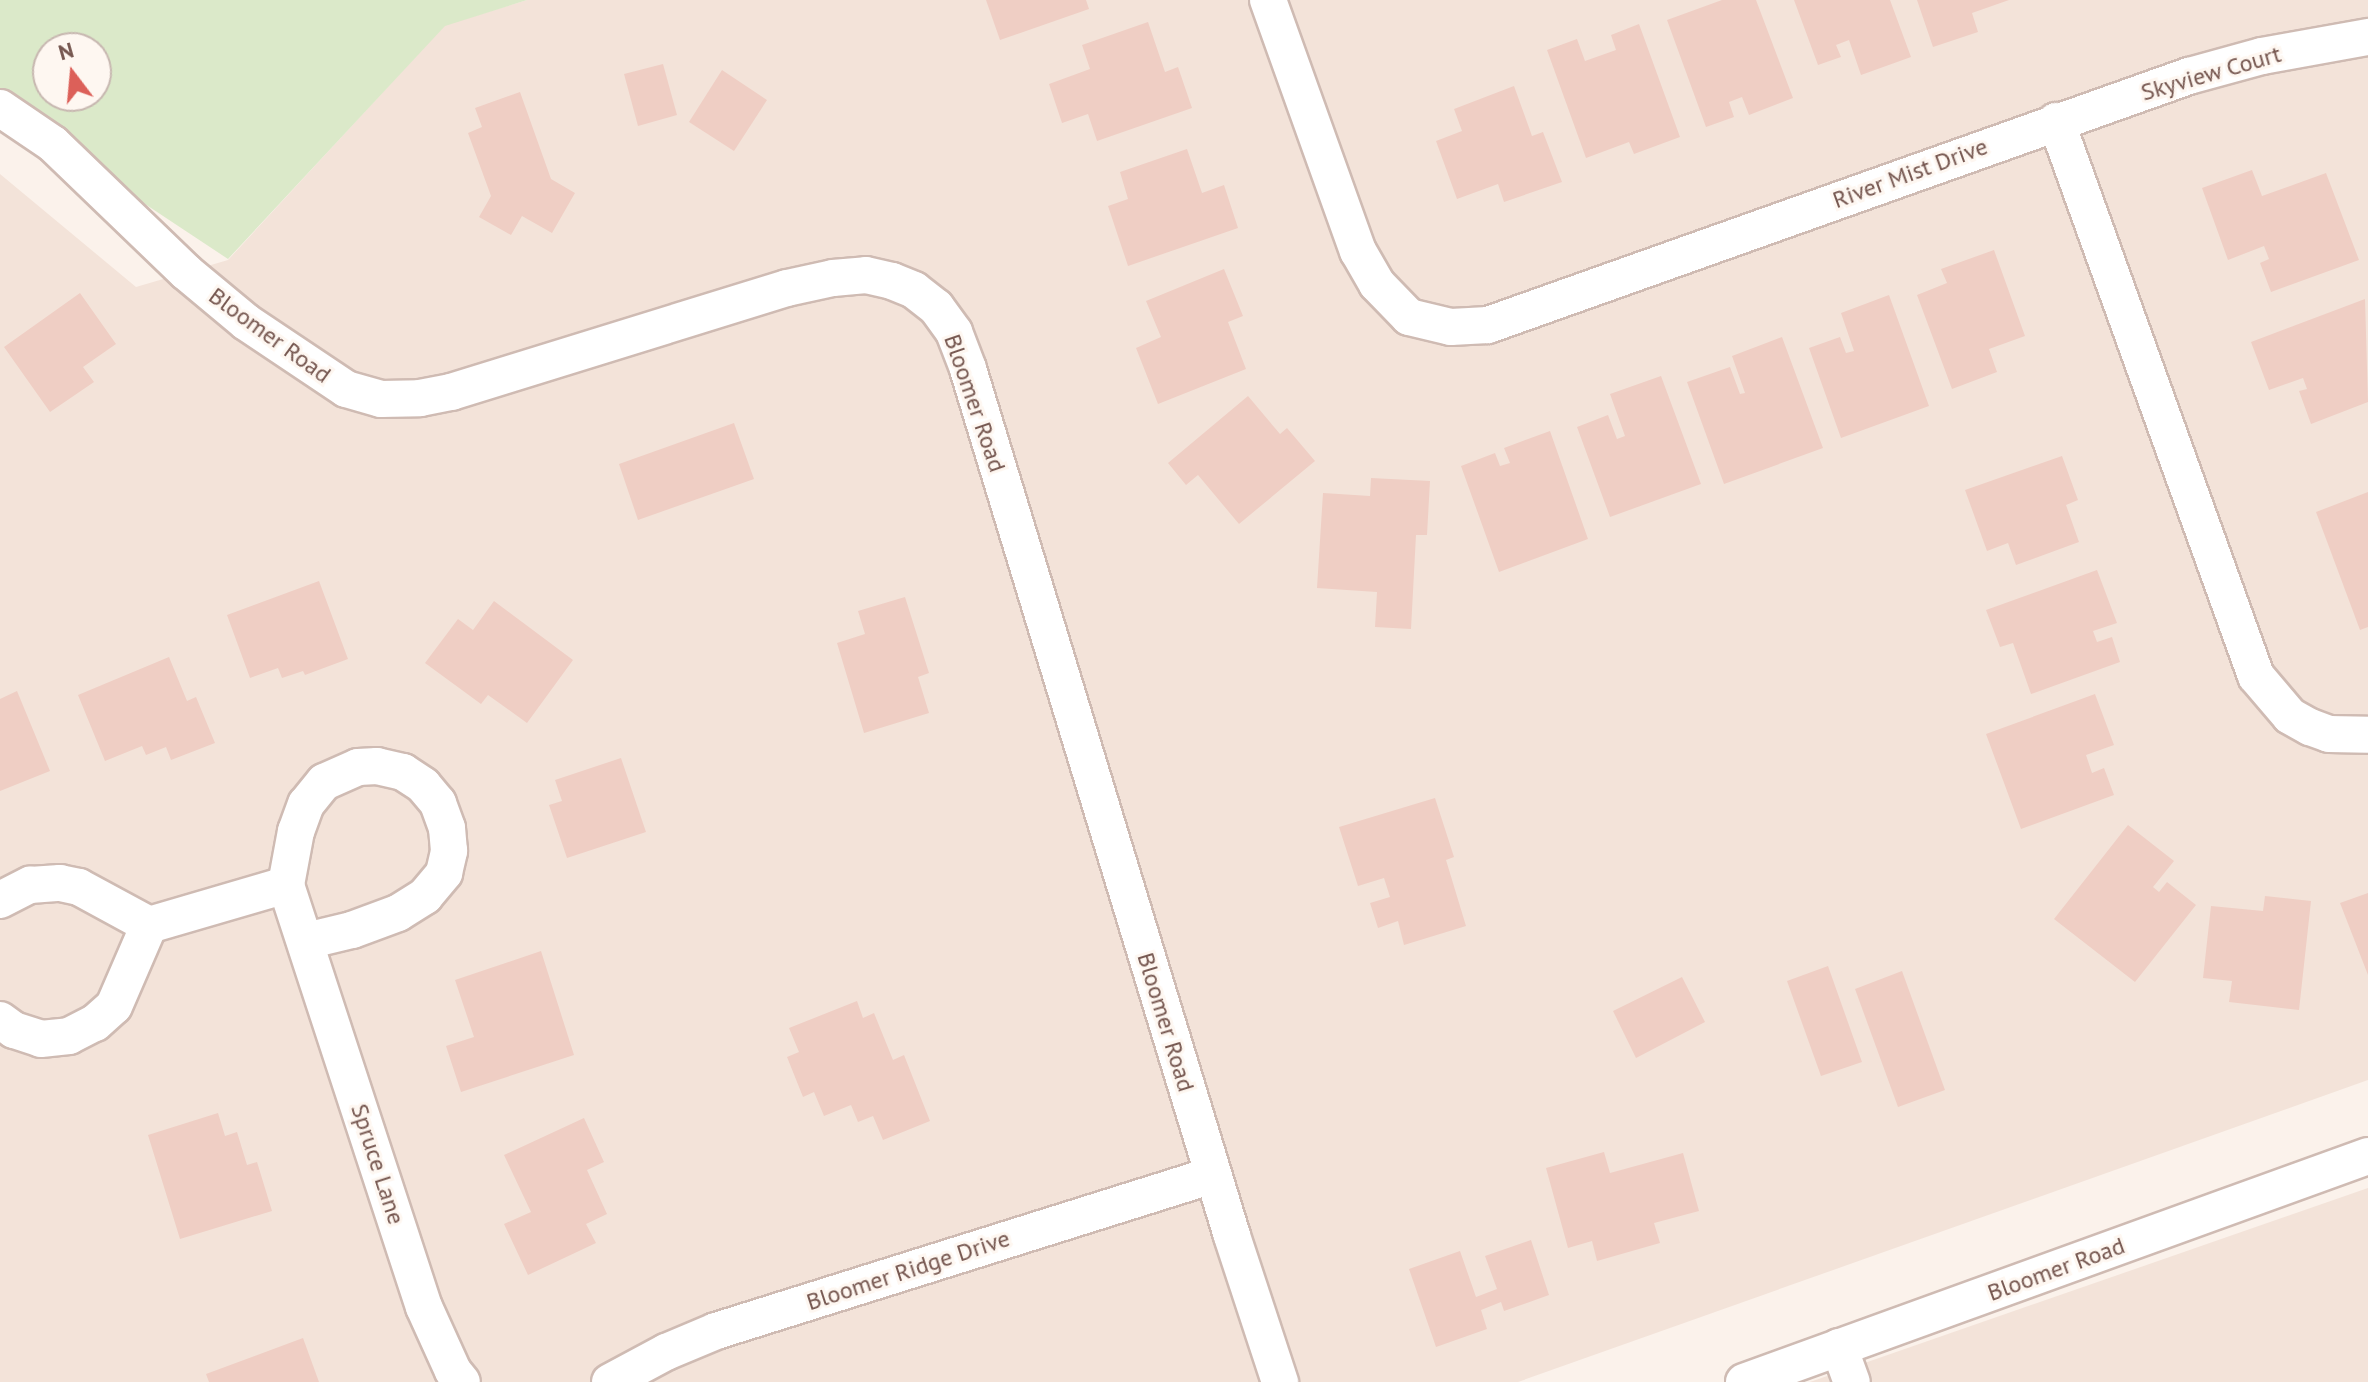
<!DOCTYPE html>
<style>
body{margin:0}
#map{position:relative;width:2368px;height:1382px;overflow:hidden;background:#fbf2eb;font-family:"PT Sans",sans-serif}
div>[style]{position:absolute}
.residential>*{inset:0;background:#f3e3d9}
.green>*{inset:0;background:#dbe9c9}
.building>*{inset:0;background:#efcec4}
.roads{filter:drop-shadow(2px 0 #cfbbb3) drop-shadow(-2px 0 #cfbbb3) drop-shadow(0 2px #cfbbb3) drop-shadow(0 -2px #cfbbb3)}
.street>*{height:36px;margin:-18px;padding:0 18px;transform-origin:18px;border-radius:18px;background:#fff}
span{translate:-50% -50%;white-space:nowrap;text-align:center;line-height:1.15;-webkit-text-stroke:6px #fef7f1;paint-order:stroke}
.street-label{font-size:24px;color:#75564f}
.north{position:absolute;left:32px;top:32px;width:80px;height:80px;box-sizing:border-box;background:#fef7f1;border:2px solid #c7b7b0;border-radius:50%;rotate:344deg;font-size:22px;font-weight:700;line-height:32px;text-align:center;color:#75564f}
.north::after{content:'';display:block;margin:auto;width:28px;height:36px;background:#dc6059;clip-path:polygon(50% 0,100% 100%,50% 72%,0 100%)}
</style>
<div id="map">
<div class="residential">
<i style="clip-path:polygon(527px 0,2368px 0,2368px 1080px,1518px 1382px,0 1382px,0 174px,136px 287px,228px 260px,445px 25px)"></i>
<i style="clip-path:polygon(2368px 1188px,2368px 1382px,1810px 1382px)"></i>
</div>
<div class="green">
<i style="clip-path:polygon(evenodd,0 0,527px 0,445px 26px,228px 259px,0 108px,0 0,48px 48px,96px 48px,96px 96px,48px 96px,48px 48px)"></i>
</div>
<div class="building">
<i style="clip-path:polygon(986px 0,1086px 0,1089px 9px,1000px 40px)"></i>
<i style="clip-path:polygon(1722px 0,1756px 0,1793px 98px,1749px 115px,1742px 97px,1729px 102px,1734px 117px,1706px 127px,1667px 20px)"></i>
<i style="clip-path:polygon(1794px 0,1890px 0,1911px 57px,1861px 75px,1849px 40px,1836px 45px,1841px 57px,1818px 65px)"></i>
<i style="clip-path:polygon(1917px 0,2009px 0,1972px 13px,1978px 32px,1933px 47px)"></i>
<i style="clip-path:polygon(1148px 22px,1165px 72px,1178px 67px,1192px 108px,1097px 141px,1088px 114px,1062px 123px,1049px 84px,1090px 69px,1082px 45px)"></i>
<i style="clip-path:polygon(1639px 24px,1680px 137px,1634px 154px,1629px 142px,1586px 158px,1547px 50px,1577px 39px,1585px 61px,1616px 50px,1611px 35px)"></i>
<i style="clip-path:polygon(663px 64px,677px 115px,638px 126px,624px 74px)"></i>
<i style="clip-path:polygon(722px 70px,767px 100px,734px 151px,689px 122px)"></i>
<i style="clip-path:polygon(1514px 86px,1532px 136px,1543px 132px,1562px 182px,1504px 202px,1498px 184px,1457px 199px,1436px 141px,1462px 131px,1454px 109px)"></i>
<i style="clip-path:polygon(520px 92px,551px 179px,575px 193px,552px 233px,522px 216px,511px 235px,479px 217px,491px 196px,468px 133px,482px 127px,475px 108px)"></i>
<i style="clip-path:polygon(1187px 149px,1202px 193px,1224px 185px,1238px 228px,1128px 266px,1108px 206px,1128px 199px,1120px 172px)"></i>
<i style="clip-path:polygon(2252px 170px,2262px 196px,2326px 173px,2359px 260px,2271px 292px,2260px 263px,2269px 259px,2264px 246px,2228px 260px,2202px 188px)"></i>
<i style="clip-path:polygon(1994px 250px,2025px 336px,1989px 349px,1997px 372px,1952px 389px,1917px 295px,1947px 283px,1941px 269px)"></i>
<i style="clip-path:polygon(1224px 269px,1243px 316px,1228px 322px,1246px 369px,1158px 404px,1136px 348px,1161px 337px,1146px 301px)"></i>
<i style="clip-path:polygon(80px 293px,116px 344px,83px 367px,94px 382px,50px 412px,4px 347px)"></i>
<i style="clip-path:polygon(1889px 295px,1929px 406px,1841px 438px,1809px 348px,1840px 337px,1846px 353px,1854px 351px,1841px 313px)"></i>
<i style="clip-path:polygon(2365px 299px,2368px 402px,2311px 424px,2299px 391px,2307px 389px,2303px 378px,2269px 390px,2251px 342px)"></i>
<i style="clip-path:polygon(1782px 337px,1823px 448px,1724px 484px,1687px 382px,1730px 367px,1740px 394px,1745px 393px,1732px 356px)"></i>
<i style="clip-path:polygon(1661px 376px,1701px 484px,1610px 517px,1577px 427px,1608px 415px,1617px 439px,1625px 436px,1610px 394px)"></i>
<i style="clip-path:polygon(1248px 396px,1280px 434px,1287px 428px,1315px 461px,1239px 524px,1198px 475px,1186px 485px,1168px 463px)"></i>
<i style="clip-path:polygon(734px 423px,754px 479px,638px 520px,619px 464px)"></i>
<i style="clip-path:polygon(1550px 431px,1588px 539px,1499px 572px,1461px 466px,1495px 453px,1500px 466px,1510px 463px,1504px 448px)"></i>
<i style="clip-path:polygon(2062px 456px,2078px 500px,2066px 505px,2079px 542px,2016px 565px,2008px 543px,1987px 551px,1965px 490px)"></i>
<i style="clip-path:polygon(1371px 478px,1430px 481px,1427px 535px,1416px 535px,1411px 629px,1375px 627px,1377px 592px,1317px 588px,1323px 493px,1370px 496px)"></i>
<i style="clip-path:polygon(2368px 492px,2368px 627px,2360px 630px,2316px 512px)"></i>
<i style="clip-path:polygon(2097px 570px,2117px 623px,2093px 631px,2097px 642px,2112px 637px,2120px 662px,2031px 694px,2013px 643px,2000px 647px,1986px 610px)"></i>
<i style="clip-path:polygon(319px 581px,348px 659px,305px 675px,303px 671px,282px 678px,278px 668px,250px 678px,227px 615px)"></i>
<i style="clip-path:polygon(905px 597px,929px 673px,918px 677px,929px 713px,864px 733px,837px 643px,865px 634px,858px 611px)"></i>
<i style="clip-path:polygon(494px 601px,573px 660px,527px 723px,488px 695px,481px 704px,425px 663px,458px 619px,473px 630px)"></i>
<i style="clip-path:polygon(169px 657px,187px 701px,196px 697px,215px 743px,171px 760px,166px 747px,146px 755px,142px 746px,105px 761px,78px 695px)"></i>
<i style="clip-path:polygon(17px 691px,50px 771px,0 791px,0 699px)"></i>
<i style="clip-path:polygon(2095px 694px,2114px 745px,2086px 755px,2092px 773px,2104px 768px,2114px 795px,2021px 829px,1986px 734px)"></i>
<i style="clip-path:polygon(621px 758px,646px 832px,567px 858px,549px 805px,562px 801px,555px 780px)"></i>
<i style="clip-path:polygon(1435px 798px,1454px 857px,1446px 860px,1466px 926px,1404px 945px,1398px 921px,1378px 928px,1370px 903px,1390px 897px,1384px 878px,1358px 886px,1339px 827px)"></i>
<i style="clip-path:polygon(2128px 825px,2174px 861px,2153px 887px,2159px 892px,2167px 882px,2196px 905px,2135px 982px,2054px 919px)"></i>
<i style="clip-path:polygon(2368px 893px,2368px 975px,2340px 903px)"></i>
<i style="clip-path:polygon(2265px 896px,2311px 901px,2299px 1010px,2229px 1002px,2232px 981px,2203px 978px,2211px 906px,2263px 911px)"></i>
<i style="clip-path:polygon(541px 951px,574px 1055px,461px 1092px,446px 1046px,474px 1037px,455px 980px)"></i>
<i style="clip-path:polygon(1828px 966px,1862px 1062px,1821px 1076px,1787px 981px)"></i>
<i style="clip-path:polygon(1902px 971px,1945px 1090px,1898px 1107px,1855px 989px)"></i>
<i style="clip-path:polygon(1682px 977px,1705px 1022px,1636px 1058px,1613px 1011px)"></i>
<i style="clip-path:polygon(857px 1001px,863px 1018px,874px 1013px,893px 1060px,904px 1055px,930px 1121px,883px 1140px,873px 1116px,858px 1122px,851px 1105px,824px 1116px,814px 1092px,803px 1097px,787px 1057px,799px 1052px,789px 1028px)"></i>
<i style="clip-path:polygon(218px 1113px,225px 1136px,237px 1132px,247px 1165px,257px 1162px,272px 1211px,180px 1239px,148px 1135px)"></i>
<i style="clip-path:polygon(584px 1118px,604px 1162px,587px 1170px,607px 1214px,586px 1224px,596px 1243px,528px 1275px,504px 1224px,531px 1212px,504px 1155px)"></i>
<i style="clip-path:polygon(1604px 1152px,1610px 1173px,1683px 1153px,1699px 1211px,1654px 1223px,1660px 1243px,1597px 1261px,1592px 1241px,1568px 1248px,1546px 1168px)"></i>
<i style="clip-path:polygon(1531px 1240px,1549px 1295px,1504px 1311px,1501px 1302px,1481px 1310px,1487px 1329px,1436px 1347px,1409px 1269px,1460px 1251px,1476px 1297px,1497px 1289px,1485px 1256px)"></i>
<i style="clip-path:polygon(303px 1338px,319px 1382px,209px 1382px,206px 1374px)"></i>
</div>
<div class="roads">
<div class="street">
<i style="left:1268px;top:0;width:267px;rotate:70.3deg"></i>
<i style="left:1358px;top:251px;width:38px;rotate:60deg"></i>
<i style="left:1377px;top:284px;width:46px;rotate:45.9deg"></i>
<i style="left:1409px;top:317px;width:43px;rotate:13.4deg"></i>
<i style="left:1451px;top:327px;width:37px;rotate:-3deg"></i>
<i style="left:1488px;top:325px;width:744px;rotate:-19.56deg"></i>
<i style="left:2189px;top:76px;width:76px;rotate:-15.3deg"></i>
<i style="left:2262px;top:56px;width:108px;rotate:-10.2deg"></i>
<i style="left:0;top:108px;width:64px;rotate:34.2deg"></i>
<i style="left:53px;top:144px;width:185px;rotate:43.9deg"></i>
<i style="left:186px;top:272px;width:78px;rotate:39.8deg"></i>
<i style="left:246px;top:322px;width:120px;rotate:33.8deg"></i>
<i style="left:346px;top:389px;width:36px;rotate:16deg"></i>
<i style="left:381px;top:399px;width:39px;rotate:-1deg"></i>
<i style="left:420px;top:398px;width:32px;rotate:-11deg"></i>
<i style="left:451px;top:392px;width:352px;rotate:-17.2deg"></i>
<i style="left:787px;top:288px;width:47px;rotate:-12.3deg"></i>
<i style="left:833px;top:278px;width:33px;rotate:-5deg"></i>
<i style="left:866px;top:275px;width:27px;rotate:13deg"></i>
<i style="left:892px;top:281px;width:24px;rotate:22deg"></i>
<i style="left:914px;top:290px;width:28px;rotate:38deg"></i>
<i style="left:936px;top:307px;width:31px;rotate:54deg"></i>
<i style="left:954px;top:332px;width:40px;rotate:69deg"></i>
<i style="left:968px;top:369px;width:906px;rotate:73.06deg"></i>
<i style="left:1232px;top:1236px;width:154px;rotate:71.8deg"></i>
<i style="left:2056px;top:121px;width:590px;rotate:70.18deg"></i>
<i style="left:2256px;top:676px;width:52px;rotate:49.6deg"></i>
<i style="left:2290px;top:716px;width:23px;rotate:29deg"></i>
<i style="left:2310px;top:727px;width:20px;rotate:20deg"></i>
<i style="left:2329px;top:734px;width:39px;rotate:1deg"></i>
<i style="left:0;top:900px;width:34px;rotate:-27deg"></i>
<i style="left:30px;top:885px;width:30px;rotate:-4deg"></i>
<i style="left:60px;top:883px;width:19px;rotate:12deg"></i>
<i style="left:79px;top:887px;width:80px;rotate:28.5deg"></i>
<i style="left:149px;top:925px;width:143px;rotate:-16.3deg"></i>
<i style="left:306px;top:941px;width:47px;rotate:-13.4deg"></i>
<i style="left:352px;top:930px;width:49px;rotate:-20.3deg"></i>
<i style="left:398px;top:913px;width:32px;rotate:-32deg"></i>
<i style="left:425px;top:896px;width:30px;rotate:-50deg"></i>
<i style="left:444px;top:873px;width:23px;rotate:-77deg"></i>
<i style="left:449px;top:851px;width:23px;rotate:-95deg"></i>
<i style="left:447px;top:828px;width:27px;rotate:-110deg"></i>
<i style="left:438px;top:803px;width:23px;rotate:-130deg"></i>
<i style="left:423px;top:785px;width:24px;rotate:-147deg"></i>
<i style="left:403px;top:772px;width:27px;rotate:-167deg"></i>
<i style="left:377px;top:766px;width:19px;rotate:177deg"></i>
<i style="left:358px;top:767px;width:37px;rotate:156deg"></i>
<i style="left:324px;top:782px;width:28px;rotate:129deg"></i>
<i style="left:306px;top:804px;width:29px;rotate:110deg"></i>
<i style="left:296px;top:831px;width:55px;rotate:100.5deg"></i>
<i style="left:286px;top:885px;width:444px;rotate:71.9deg"></i>
<i style="left:424px;top:1307px;width:70px;rotate:65.6deg"></i>
<i style="left:453px;top:1371px;width:14px;rotate:51deg"></i>
<i style="left:0;top:1020px;width:17px;rotate:36deg"></i>
<i style="left:14px;top:1030px;width:28px;rotate:18deg"></i>
<i style="left:41px;top:1039px;width:28px;rotate:-6deg"></i>
<i style="left:69px;top:1036px;width:29px;rotate:-27deg"></i>
<i style="left:95px;top:1023px;width:25px;rotate:-42deg"></i>
<i style="left:114px;top:1006px;width:88px;rotate:-66.6deg"></i>
<i style="left:1839px;top:1347px;width:37px;rotate:70deg"></i>
<i style="left:610px;top:1382px;width:64px;rotate:-28.2deg"></i>
<i style="left:666px;top:1352px;width:54px;rotate:-22.8deg"></i>
<i style="left:716px;top:1331px;width:521px;rotate:-17.43deg"></i>
<i style="left:1744px;top:1382px;width:664px;rotate:-19.91deg"></i>
</div>
</div>
<div class="street-label">
<span style="left:2211px;top:73px;rotate:-16deg">Skyview Court</span>
<span style="left:1910px;top:173px;rotate:-20deg">River Mist Drive</span>
<span style="left:270px;top:335px;rotate:36deg">Bloomer Road</span>
<span style="left:975px;top:403px;rotate:71deg">Bloomer Road</span>
<span style="left:1166px;top:1022px;rotate:73deg">Bloomer Road</span>
<span style="left:378px;top:1164px;rotate:72deg">Spruce Lane</span>
<span style="left:2056px;top:1269px;rotate:-20deg">Bloomer Road</span>
<span style="left:908px;top:1270px;rotate:-18deg">Bloomer Ridge Drive</span>
</div>
<div class="north">N</div>
</div>
